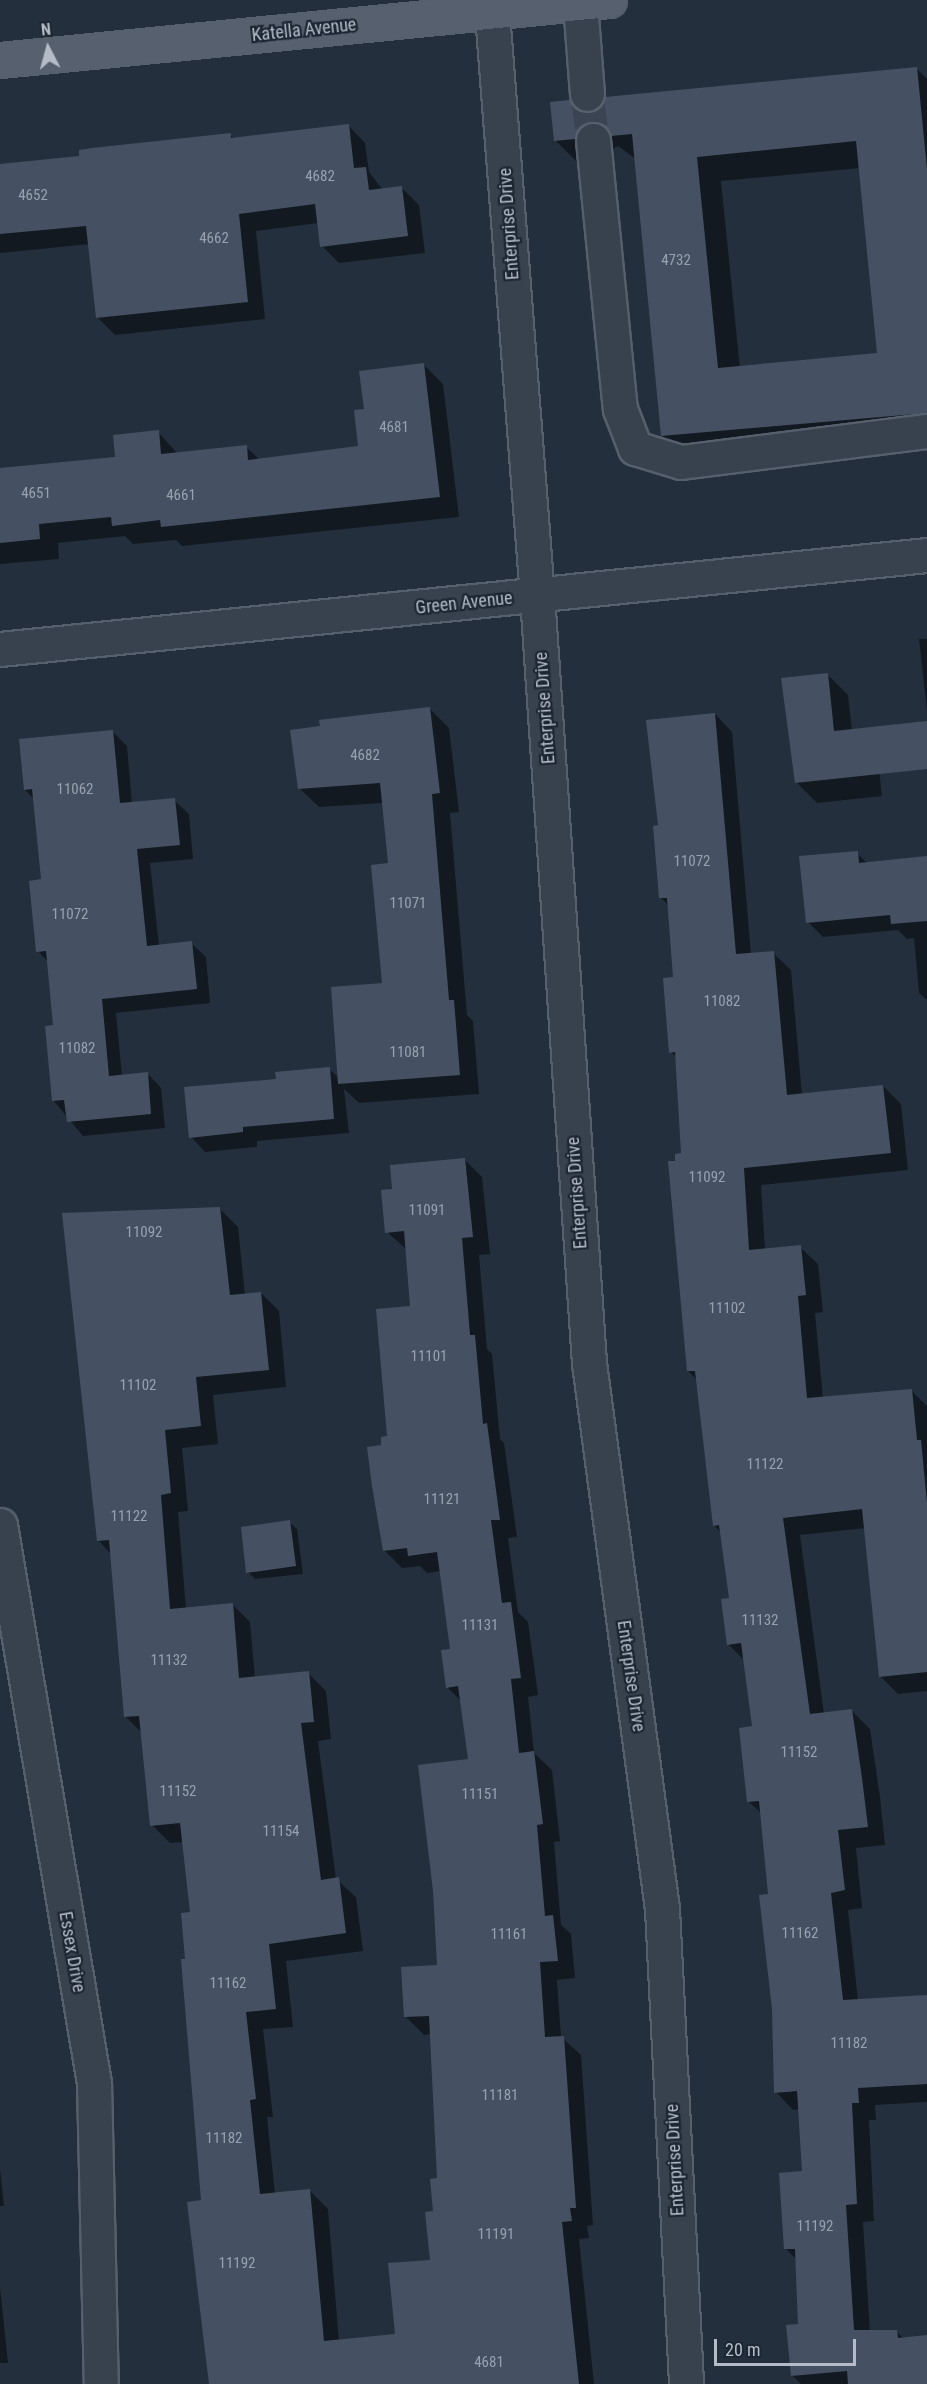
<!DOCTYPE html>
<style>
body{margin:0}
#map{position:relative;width:927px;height:2384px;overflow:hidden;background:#242f3e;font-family:"Roboto Condensed",sans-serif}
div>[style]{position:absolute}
.shadow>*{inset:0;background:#0007}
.building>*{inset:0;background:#455162}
.minor-tunnel>*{height:33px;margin-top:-16.5px;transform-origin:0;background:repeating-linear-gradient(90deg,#3a4453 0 33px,transparent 0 49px)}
.roads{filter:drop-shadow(2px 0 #565f6c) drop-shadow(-2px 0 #565f6c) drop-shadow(0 2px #565f6c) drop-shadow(0 -2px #565f6c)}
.minor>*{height:33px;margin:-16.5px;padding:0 16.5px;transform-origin:16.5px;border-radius:16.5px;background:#38414e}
.major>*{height:33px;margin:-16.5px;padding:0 16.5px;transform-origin:16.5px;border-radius:16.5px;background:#56606e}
span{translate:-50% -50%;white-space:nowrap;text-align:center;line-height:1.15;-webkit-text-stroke:4.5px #1d2633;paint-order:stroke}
.number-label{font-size:15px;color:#98a1af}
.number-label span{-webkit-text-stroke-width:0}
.street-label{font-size:18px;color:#b4bcc9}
.north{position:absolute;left:18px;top:18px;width:60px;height:60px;-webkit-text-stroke:4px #1d2633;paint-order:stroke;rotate:354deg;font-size:16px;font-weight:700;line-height:24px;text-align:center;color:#b4bcc9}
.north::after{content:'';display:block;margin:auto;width:21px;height:27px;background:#b4bcc9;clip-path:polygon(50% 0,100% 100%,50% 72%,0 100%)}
.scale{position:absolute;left:714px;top:2339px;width:142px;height:27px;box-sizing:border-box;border:3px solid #b4bcc9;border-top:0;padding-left:8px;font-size:18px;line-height:21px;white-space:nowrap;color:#b4bcc9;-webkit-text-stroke:4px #1d2633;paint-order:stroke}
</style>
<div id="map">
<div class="shadow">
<i style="clip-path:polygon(evenodd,917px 69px,927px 79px,927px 440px,687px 461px,662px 436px,636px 159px,618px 146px,580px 165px,555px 140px,569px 102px,580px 112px,589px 114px,917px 69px,860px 168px,879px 354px,740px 368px,721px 181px,860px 168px)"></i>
<i style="clip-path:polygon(348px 125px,365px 143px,369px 172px,383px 190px,402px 188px,419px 205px,425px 253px,339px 263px,322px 246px,319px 223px,256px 231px,265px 319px,115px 335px,97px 317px,90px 244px,0 253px,0 165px,81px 158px,230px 135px,235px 139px)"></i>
<i style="clip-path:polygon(424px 365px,443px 384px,459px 517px,182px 546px,176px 540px,133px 544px,125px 536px,58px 543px,59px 559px,0 564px,0 470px,117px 458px,158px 432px,178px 454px,246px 447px,260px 460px,360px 447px,365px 410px)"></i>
<i style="clip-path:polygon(919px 639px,927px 639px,927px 711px)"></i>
<i style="clip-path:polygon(828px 675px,848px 695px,852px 730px,877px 751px,882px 796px,817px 803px,796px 782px)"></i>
<i style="clip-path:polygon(429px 708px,449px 728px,459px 812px,450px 813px,467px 1015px,473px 1021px,479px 1094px,359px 1103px,344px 1089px,349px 1133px,257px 1141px,257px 1147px,205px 1152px,191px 1137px,277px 1080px,329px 1069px,339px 1078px,383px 985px,390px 865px,383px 803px,319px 807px,299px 788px)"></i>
<i style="clip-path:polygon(715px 714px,732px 732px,751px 954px,773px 953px,791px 970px,802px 1095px,883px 1086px,901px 1104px,908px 1170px,761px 1185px,765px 1250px,800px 1247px,818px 1264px,823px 1312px,815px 1313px,823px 1399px,912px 1391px,927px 1406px,927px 1691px,898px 1694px,880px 1676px,866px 1528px,800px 1535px,824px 1714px,852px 1711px,870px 1729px,880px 1797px,885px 1845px,856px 1848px,862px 1908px,848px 1910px,858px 2000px,927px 1996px,927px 2102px,875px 2105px,876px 2120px,869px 2120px,874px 2221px,863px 2222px,870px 2332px,896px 2331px,904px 2339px,927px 2337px,927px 2384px,801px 2384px,792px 2375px,800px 2325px,797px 2260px,785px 2248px,804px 2173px,800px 2109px,793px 2110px,776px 2092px,770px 1895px,762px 1814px,748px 1801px,754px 1728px,745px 1661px,728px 1644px,730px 1599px,721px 1533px,714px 1525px,697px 1380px,688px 1371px,683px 1154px,677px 1058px,671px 1052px,674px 978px,669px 906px,661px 898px,659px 827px)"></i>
<i style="clip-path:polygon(112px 731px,127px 746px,132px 804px,174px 800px,189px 814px,193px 859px,150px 863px,159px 946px,191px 943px,206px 957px,210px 1003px,116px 1013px,122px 1076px,147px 1073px,161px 1088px,165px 1128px,83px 1136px,53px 1100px,55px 1027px,48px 962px,38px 951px,43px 881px,34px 799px,25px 790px)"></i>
<i style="clip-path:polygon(857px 853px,868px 864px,927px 857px,927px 1000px,919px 993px,914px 938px,907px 939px,898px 930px,823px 937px,808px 922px)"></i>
<i style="clip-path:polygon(464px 1159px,482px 1177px,490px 1254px,479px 1255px,487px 1349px,492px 1354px,500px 1439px,504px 1443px,517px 1537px,508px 1538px,518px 1612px,528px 1622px,538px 1695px,528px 1697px,534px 1753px,552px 1770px,560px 1841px,554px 1842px,561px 1925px,571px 1934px,575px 1978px,557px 1980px,561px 2037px,581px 2055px,593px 2225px,587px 2226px,589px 2238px,579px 2239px,594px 2384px,209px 2384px,192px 1914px,184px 1842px,170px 1843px,152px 1825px,142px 1733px,125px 1716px,111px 1554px,98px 1540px,220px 1209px,238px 1227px,245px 1295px,261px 1293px,279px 1311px,286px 1387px,213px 1395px,218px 1444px,182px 1448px,188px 1511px,178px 1512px,186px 1609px,232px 1604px,250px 1622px,255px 1678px,308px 1673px,326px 1691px,331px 1739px,318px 1741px,336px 1879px,356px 1897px,363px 1951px,286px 1961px,293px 2027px,263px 2029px,273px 2117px,267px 2117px,275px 2194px,310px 2191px,328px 2209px,339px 2341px,396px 2335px,431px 2261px,439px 2180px,431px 2034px,424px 2035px,406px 2017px,439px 1966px,469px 1761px,462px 1702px,447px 1687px,452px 1651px,441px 1571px,427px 1573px,420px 1566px,402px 1568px,384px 1550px,383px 1446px,389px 1438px,411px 1308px,407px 1250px,387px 1232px,394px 1190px)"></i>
<i style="clip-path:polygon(289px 1522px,297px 1529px,303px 1574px,255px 1579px,248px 1572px)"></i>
<i style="clip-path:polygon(0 2169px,4px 2206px,0 2206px)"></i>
<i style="clip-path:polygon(0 2287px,8px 2363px,0 2363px)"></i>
</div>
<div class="building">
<i style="clip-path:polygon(evenodd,917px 67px,927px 169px,927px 413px,661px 436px,632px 134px,611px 136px,601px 123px,592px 121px,582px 125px,575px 139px,554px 141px,550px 102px,570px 100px,578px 111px,589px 113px,598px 109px,605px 97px,917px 67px,856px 141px,877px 353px,718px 368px,697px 157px,856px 141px)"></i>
<i style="clip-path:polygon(349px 124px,354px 168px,366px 167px,369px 190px,402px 186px,408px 236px,320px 247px,315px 204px,239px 214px,248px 302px,96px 318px,86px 226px,0 234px,0 164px,79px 156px,79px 150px,92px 148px,231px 133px,231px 138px)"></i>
<i style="clip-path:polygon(424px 363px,440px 497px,161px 527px,160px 520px,112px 526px,111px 517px,39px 524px,40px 539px,0 543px,0 468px,115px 457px,113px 435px,159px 430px,161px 454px,247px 445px,248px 460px,358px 446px,354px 410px,364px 409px,359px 371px)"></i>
<i style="clip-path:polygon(828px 673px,834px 731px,927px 721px,927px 769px,795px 783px,781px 678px)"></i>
<i style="clip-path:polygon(430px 707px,440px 793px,432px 794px,449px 1000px,454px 1000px,460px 1075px,338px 1084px,331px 987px,382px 983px,371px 865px,388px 863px,380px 783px,298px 789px,290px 730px,320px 726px,319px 720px)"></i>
<i style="clip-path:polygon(715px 713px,736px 954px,774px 951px,787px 1095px,883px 1085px,891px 1153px,744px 1168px,749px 1250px,801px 1245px,806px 1295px,798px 1296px,807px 1398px,912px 1389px,917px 1440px,921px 1440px,927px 1503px,927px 1672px,879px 1677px,862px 1509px,783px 1518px,810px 1714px,852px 1709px,862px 1778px,868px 1827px,838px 1830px,845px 1890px,831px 1893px,843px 2000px,927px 1995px,927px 2084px,858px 2088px,859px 2103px,852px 2103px,857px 2204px,846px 2205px,854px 2330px,897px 2330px,898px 2338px,927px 2335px,927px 2384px,848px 2384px,847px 2371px,791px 2376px,786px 2325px,798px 2324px,795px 2249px,784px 2249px,779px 2173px,802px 2171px,797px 2091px,774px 2093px,772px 2009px,759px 1895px,768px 1894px,759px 1801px,747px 1802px,739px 1728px,752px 1726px,741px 1643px,727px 1645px,721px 1599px,729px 1598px,719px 1525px,713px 1526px,695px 1371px,687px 1371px,668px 1161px,675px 1161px,675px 1154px,681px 1153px,675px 1052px,669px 1053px,663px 978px,673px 977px,667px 898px,659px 898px,653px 826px,658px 825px,646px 720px)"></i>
<i style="clip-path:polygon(113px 730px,120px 803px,175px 798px,180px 845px,137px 849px,147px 946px,192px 941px,197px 989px,102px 999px,109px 1076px,148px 1072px,151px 1114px,67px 1122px,64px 1100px,52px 1101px,45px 1026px,53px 1025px,46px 951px,36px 952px,29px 881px,41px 879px,32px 789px,24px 790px,19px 739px)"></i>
<i style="clip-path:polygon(858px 851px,859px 863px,927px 856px,927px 921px,891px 924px,890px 915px,806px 923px,799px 856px)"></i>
<i style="clip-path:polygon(330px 1067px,334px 1119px,243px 1127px,243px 1132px,189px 1138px,184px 1087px,276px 1079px,275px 1072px)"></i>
<i style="clip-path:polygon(465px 1158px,473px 1237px,462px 1238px,470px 1335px,475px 1335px,483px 1424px,487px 1423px,500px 1520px,491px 1520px,502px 1603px,511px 1602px,521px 1678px,511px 1679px,519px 1753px,534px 1751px,543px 1824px,537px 1825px,545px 1916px,553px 1915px,558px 1961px,540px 1962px,545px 2037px,564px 2036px,576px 2208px,570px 2208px,572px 2221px,562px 2222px,579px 2384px,209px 2384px,187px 2202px,201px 2200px,181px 1959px,185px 1959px,181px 1913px,190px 1912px,180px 1823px,150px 1826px,139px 1716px,124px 1717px,109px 1540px,97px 1541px,62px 1213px,220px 1207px,230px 1295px,261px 1292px,269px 1370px,196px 1377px,201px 1426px,165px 1430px,171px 1493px,161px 1495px,170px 1609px,233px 1603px,239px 1678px,309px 1671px,314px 1722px,301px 1723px,321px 1880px,339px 1877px,346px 1933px,269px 1944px,276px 2009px,246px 2012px,256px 2099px,250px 2100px,260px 2194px,310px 2189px,324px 2341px,395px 2334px,388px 2263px,430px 2260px,425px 2212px,433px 2211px,430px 2179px,437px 2178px,429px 2016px,404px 2017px,401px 1967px,437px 1965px,433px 1891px,418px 1765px,468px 1759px,458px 1686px,446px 1688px,441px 1650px,450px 1649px,437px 1552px,408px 1556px,407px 1548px,383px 1551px,372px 1486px,367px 1447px,381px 1445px,381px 1437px,387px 1436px,376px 1309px,410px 1306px,404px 1231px,385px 1233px,381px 1190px,392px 1189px,390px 1165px)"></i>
<i style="clip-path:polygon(290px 1520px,296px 1566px,246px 1573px,241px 1527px)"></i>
</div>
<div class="minor-tunnel">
<i style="left:587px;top:94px;width:46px;rotate:82.6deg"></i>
</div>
<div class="roads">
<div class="minor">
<i style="left:491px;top:0;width:598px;rotate:85.59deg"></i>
<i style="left:537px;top:596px;width:769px;rotate:86.12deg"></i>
<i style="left:589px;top:1363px;width:551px;rotate:82.38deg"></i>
<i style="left:662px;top:1909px;width:476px;rotate:87.1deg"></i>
<i style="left:580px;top:3px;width:91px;rotate:85.6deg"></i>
<i style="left:593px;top:140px;width:270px;rotate:84.3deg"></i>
<i style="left:620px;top:409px;width:42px;rotate:69deg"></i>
<i style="left:635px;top:448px;width:48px;rotate:16.9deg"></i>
<i style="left:681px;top:462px;width:248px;rotate:-7.2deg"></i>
<i style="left:0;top:649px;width:932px;rotate:-5.79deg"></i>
<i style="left:0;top:1525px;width:566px;rotate:80.44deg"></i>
<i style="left:94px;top:2083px;width:301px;rotate:88.7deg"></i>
</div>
<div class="major">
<i style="left:0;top:60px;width:612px;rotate:-5.63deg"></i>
</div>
</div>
<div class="number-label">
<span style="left:320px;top:177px">4682</span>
<span style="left:33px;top:196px">4652</span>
<span style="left:214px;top:239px">4662</span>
<span style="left:676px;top:261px">4732</span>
<span style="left:394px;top:428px">4681</span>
<span style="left:36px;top:494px">4651</span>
<span style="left:181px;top:496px">4661</span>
<span style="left:365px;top:756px">4682</span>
<span style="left:75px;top:790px">11062</span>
<span style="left:692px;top:862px">11072</span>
<span style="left:408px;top:904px">11071</span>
<span style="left:70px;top:915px">11072</span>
<span style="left:722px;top:1002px">11082</span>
<span style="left:77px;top:1049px">11082</span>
<span style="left:408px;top:1053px">11081</span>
<span style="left:707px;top:1178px">11092</span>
<span style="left:427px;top:1211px">11091</span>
<span style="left:144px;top:1233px">11092</span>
<span style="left:727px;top:1309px">11102</span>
<span style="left:429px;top:1357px">11101</span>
<span style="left:138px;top:1386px">11102</span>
<span style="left:765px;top:1465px">11122</span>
<span style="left:442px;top:1500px">11121</span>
<span style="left:129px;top:1517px">11122</span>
<span style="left:760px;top:1621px">11132</span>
<span style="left:480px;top:1626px">11131</span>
<span style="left:169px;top:1661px">11132</span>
<span style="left:799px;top:1753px">11152</span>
<span style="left:178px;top:1792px">11152</span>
<span style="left:480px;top:1795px">11151</span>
<span style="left:281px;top:1832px">11154</span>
<span style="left:800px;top:1934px">11162</span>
<span style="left:509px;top:1935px">11161</span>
<span style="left:228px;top:1984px">11162</span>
<span style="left:849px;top:2044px">11182</span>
<span style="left:500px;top:2096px">11181</span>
<span style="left:224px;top:2139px">11182</span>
<span style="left:815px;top:2227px">11192</span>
<span style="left:496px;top:2235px">11191</span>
<span style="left:237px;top:2264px">11192</span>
<span style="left:489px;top:2363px">4681</span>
</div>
<div class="street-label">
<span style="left:304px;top:30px;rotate:-6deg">Katella Avenue</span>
<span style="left:509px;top:224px;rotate:-94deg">Enterprise Drive</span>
<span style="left:464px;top:603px;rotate:-6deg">Green Avenue</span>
<span style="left:545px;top:708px;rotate:-94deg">Enterprise Drive</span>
<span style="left:577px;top:1193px;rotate:-94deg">Enterprise Drive</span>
<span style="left:631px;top:1676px;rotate:82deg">Enterprise Drive</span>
<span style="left:72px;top:1952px;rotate:80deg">Essex Drive</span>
<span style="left:675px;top:2160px;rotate:-93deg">Enterprise Drive</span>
</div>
<div class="north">N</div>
<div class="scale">20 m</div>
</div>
